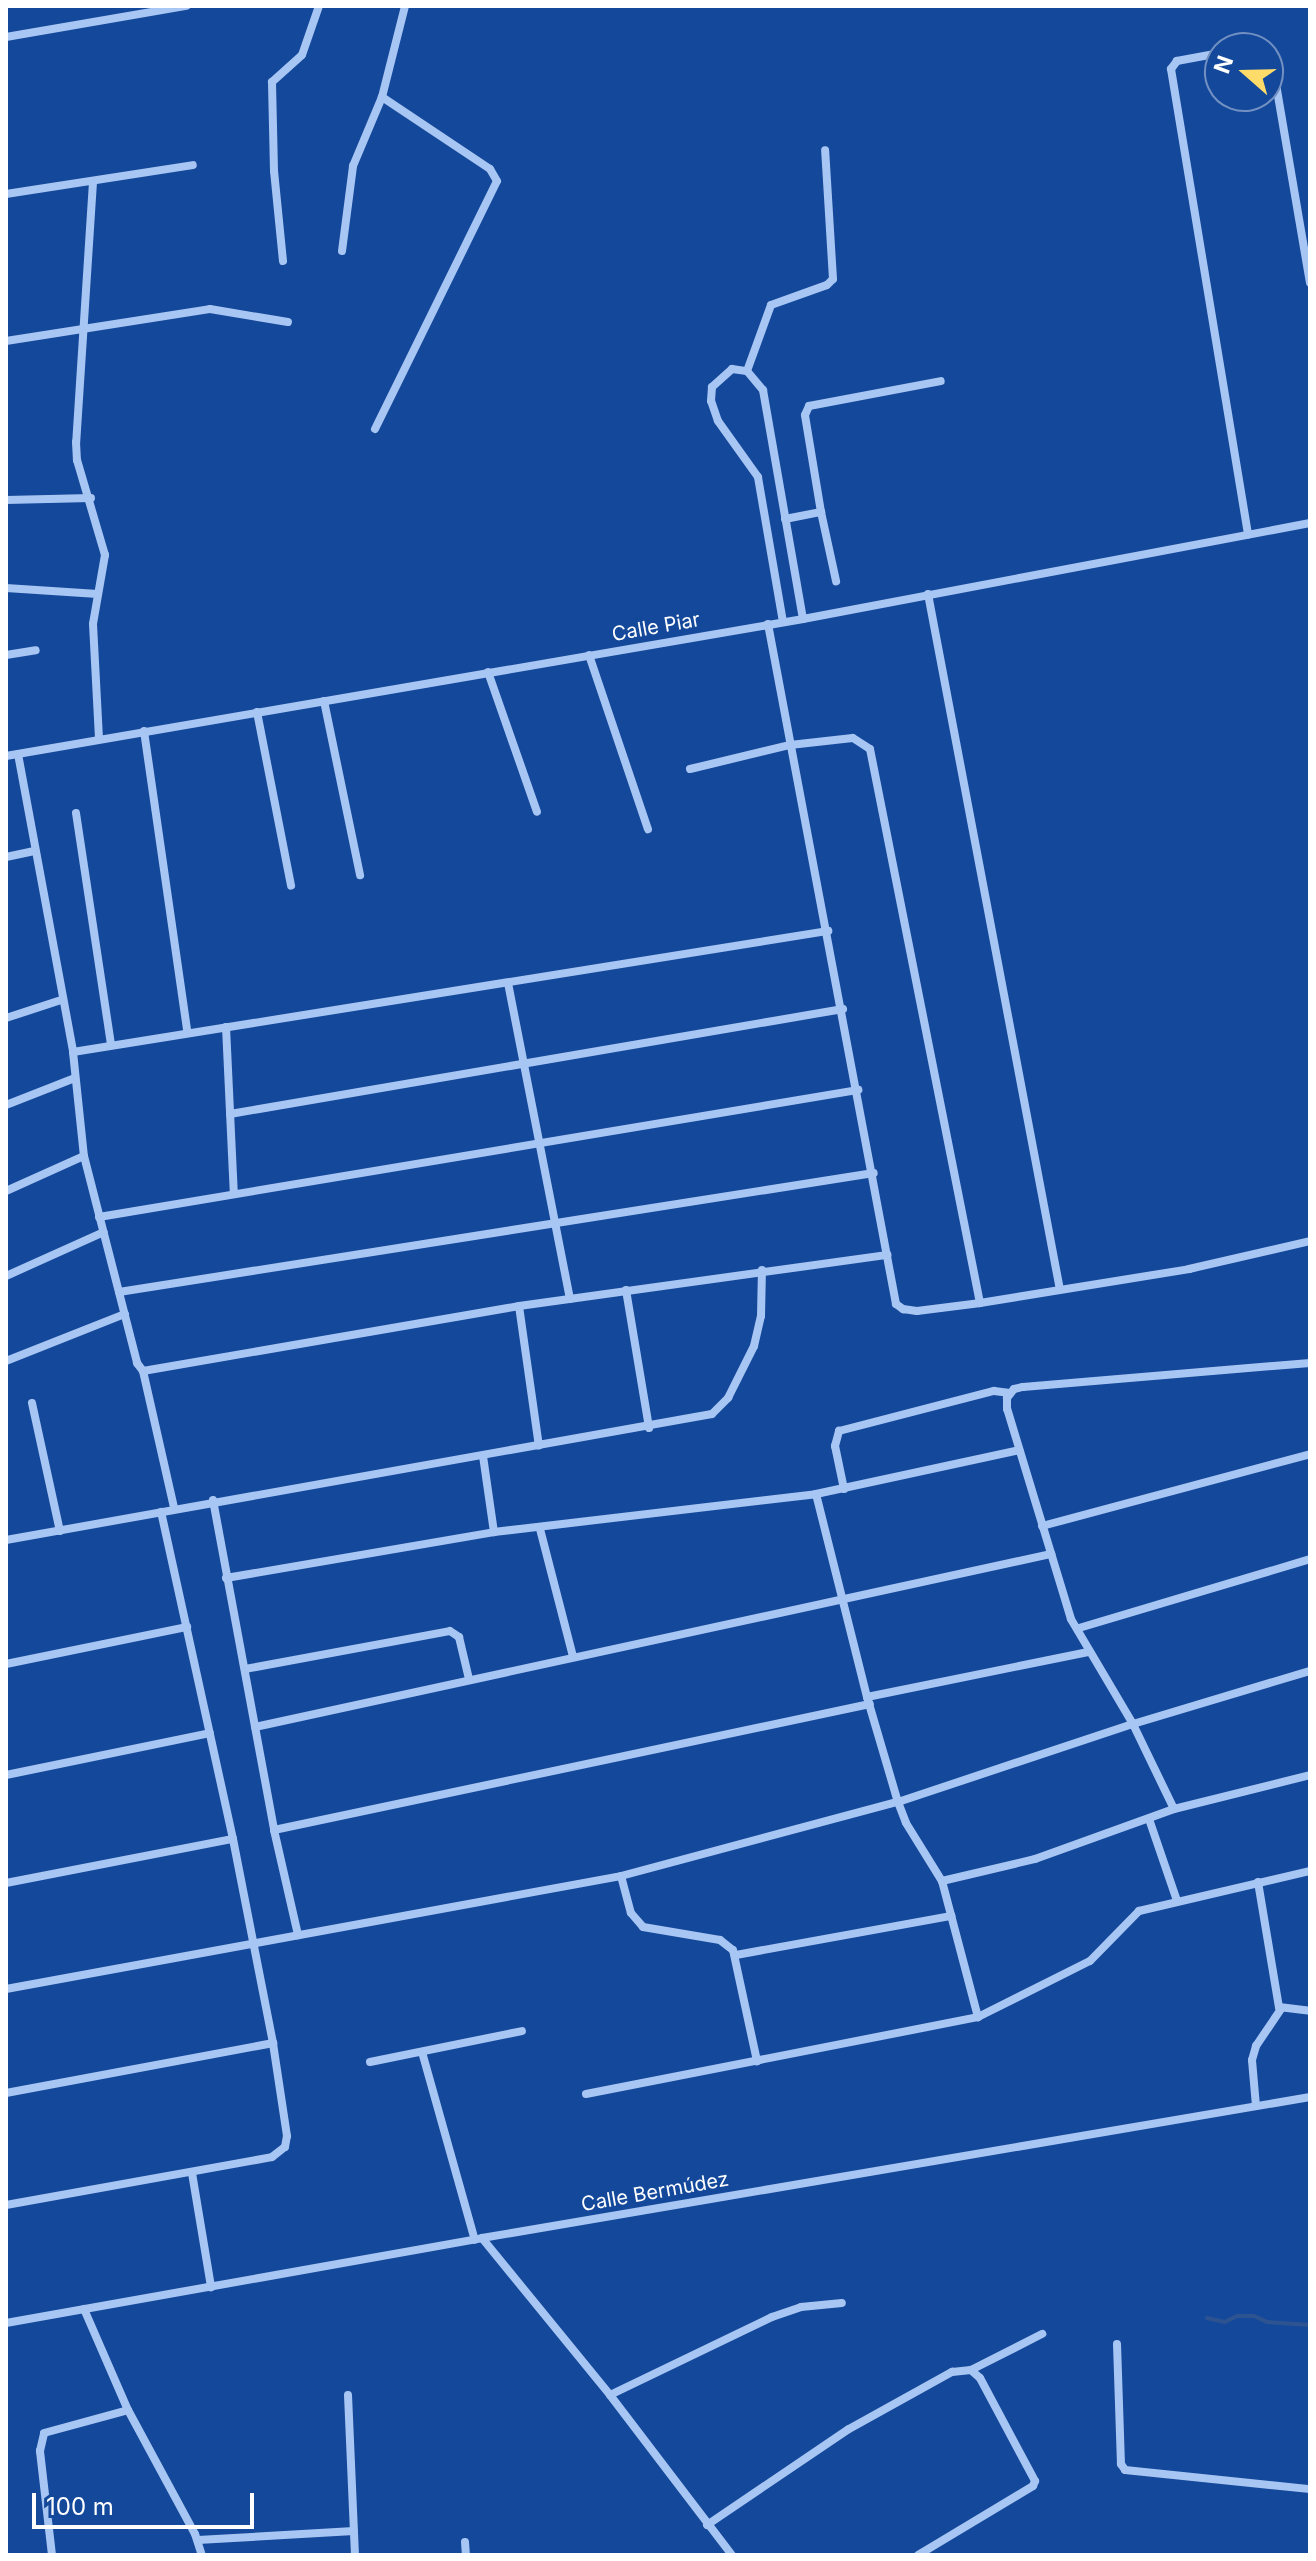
<!DOCTYPE html>
<meta charset="utf-8">
<style>
body{margin:0}
#map{position:relative;width:1316px;height:2561px;overflow:hidden;background:#14489a;font-family:Inter,sans-serif}
div>[style]{position:absolute}
.stream>*{height:4px;margin:-2px;padding:0 2px;transform-origin:2px;border-radius:2px;background:#2e5391}
.street>*{height:8px;margin:-4px;padding:0 4px;transform-origin:4px;border-radius:4px;background:#a8c6f3}
span{translate:-50% -50%;white-space:nowrap;text-align:center;line-height:1.15;-webkit-text-stroke:7px #14489a;paint-order:stroke}
.street-label{font-size:20px;color:#fff}
.frame{position:absolute;inset:0;border:8px solid #fff;pointer-events:none}
.north{position:absolute;left:1204px;top:32px;width:80px;height:80px;box-sizing:border-box;background:#14489a;border:2px solid #7291c2;border-radius:50%;rotate:290deg;font-size:22px;font-weight:700;line-height:32px;text-align:center;color:#fff}
.north::after{content:'';display:block;margin:auto;width:28px;height:36px;background:#ffdc6a;clip-path:polygon(50% 0,100% 100%,50% 72%,0 100%)}
.scale{position:absolute;left:32px;top:2493px;width:222px;height:36px;box-sizing:border-box;border:4px solid #fff;border-top:0;padding-left:10px;font-size:24px;line-height:28px;white-space:nowrap;color:#fff;-webkit-text-stroke:6px #14489a;paint-order:stroke}
</style>
<div id="map">
<div class="stream">
<i style="left:1207px;top:2318px;width:18px;rotate:13deg"></i>
<i style="left:1225px;top:2322px;width:13px;rotate:-27deg"></i>
<i style="left:1237px;top:2316px;width:17px"></i>
<i style="left:1254px;top:2316px;width:14px;rotate:25deg"></i>
<i style="left:1267px;top:2322px;width:43px;rotate:4deg"></i>
</div>
<div class="street">
<i style="left:6px;top:37px;width:183px;rotate:-9.8deg"></i>
<i style="left:1242px;top:48px;width:21px;rotate:-11deg"></i>
<i style="left:1263px;top:44px;width:9px;rotate:36deg"></i>
<i style="left:1270px;top:49px;width:237px;rotate:80.3deg"></i>
<i style="left:1220px;top:53px;width:44px;rotate:169.5deg"></i>
<i style="left:1177px;top:61px;width:10px;rotate:127deg"></i>
<i style="left:1171px;top:69px;width:472px;rotate:80.6deg"></i>
<i style="left:93px;top:182px;width:261px;rotate:93.7deg"></i>
<i style="left:76px;top:442px;width:18px;rotate:87deg"></i>
<i style="left:77px;top:460px;width:99px;rotate:73.6deg"></i>
<i style="left:105px;top:555px;width:70px;rotate:99.9deg"></i>
<i style="left:93px;top:624px;width:115px;rotate:87deg"></i>
<i style="left:6px;top:194px;width:189px;rotate:-8.8deg"></i>
<i style="left:342px;top:251px;width:86px;rotate:-82.6deg"></i>
<i style="left:353px;top:166px;width:75px;rotate:-67.2deg"></i>
<i style="left:382px;top:97px;width:94px;rotate:-75.8deg"></i>
<i style="left:283px;top:261px;width:90px;rotate:-95.7deg"></i>
<i style="left:274px;top:171px;width:89px;rotate:-91.3deg"></i>
<i style="left:272px;top:82px;width:40px;rotate:-42deg"></i>
<i style="left:302px;top:55px;width:52px;rotate:-70.9deg"></i>
<i style="left:6px;top:341px;width:206px;rotate:-8.9deg"></i>
<i style="left:210px;top:309px;width:79px;rotate:9.5deg"></i>
<i style="left:747px;top:371px;width:70px;rotate:-70deg"></i>
<i style="left:771px;top:305px;width:59px;rotate:-19.7deg"></i>
<i style="left:827px;top:285px;width:8px;rotate:-45deg"></i>
<i style="left:833px;top:279px;width:129px;rotate:-93.5deg"></i>
<i style="left:375px;top:429px;width:276px;rotate:-63.8deg"></i>
<i style="left:497px;top:181px;width:14px;rotate:-120deg"></i>
<i style="left:490px;top:169px;width:130px;rotate:-146.3deg"></i>
<i style="left:6px;top:500px;width:85px;rotate:-1.3deg"></i>
<i style="left:821px;top:512px;width:98px;rotate:-99.4deg"></i>
<i style="left:805px;top:415px;width:10px;rotate:-66deg"></i>
<i style="left:809px;top:406px;width:134px;rotate:-10.7deg"></i>
<i style="left:785px;top:519px;width:37px;rotate:-11deg"></i>
<i style="left:821px;top:512px;width:71px;rotate:77.7deg"></i>
<i style="left:6px;top:588px;width:92px;rotate:3.7deg"></i>
<i style="left:928px;top:594px;width:708px;rotate:79.26deg"></i>
<i style="left:783px;top:622px;width:147px;rotate:-99.8deg"></i>
<i style="left:758px;top:477px;width:69px;rotate:-125.5deg"></i>
<i style="left:718px;top:421px;width:21px;rotate:-109deg"></i>
<i style="left:711px;top:401px;width:14px;rotate:-86deg"></i>
<i style="left:712px;top:387px;width:27px;rotate:-42deg"></i>
<i style="left:732px;top:369px;width:15px;rotate:8deg"></i>
<i style="left:747px;top:371px;width:25px;rotate:50deg"></i>
<i style="left:763px;top:390px;width:232px;rotate:80.1deg"></i>
<i style="left:768px;top:624px;width:692px;rotate:79.34deg"></i>
<i style="left:896px;top:1304px;width:9px;rotate:36deg"></i>
<i style="left:903px;top:1309px;width:14px;rotate:8deg"></i>
<i style="left:917px;top:1311px;width:64px;rotate:-7.2deg"></i>
<i style="left:980px;top:1303px;width:212px;rotate:-9.2deg"></i>
<i style="left:1189px;top:1269px;width:124px;rotate:-13deg"></i>
<i style="left:6px;top:655px;width:30px;rotate:-9deg"></i>
<i style="left:589px;top:655px;width:184px;rotate:71.3deg"></i>
<i style="left:488px;top:672px;width:148px;rotate:70.7deg"></i>
<i style="left:324px;top:701px;width:178px;rotate:78.3deg"></i>
<i style="left:257px;top:712px;width:177px;rotate:78.9deg"></i>
<i style="left:144px;top:731px;width:303px;rotate:81.8deg"></i>
<i style="left:18px;top:754px;width:303px;rotate:79.5deg"></i>
<i style="left:73px;top:1052px;width:105px;rotate:84deg"></i>
<i style="left:84px;top:1156px;width:214px;rotate:75.6deg"></i>
<i style="left:137px;top:1363px;width:10px;rotate:53deg"></i>
<i style="left:143px;top:1371px;width:140px;rotate:77.2deg"></i>
<i style="left:6px;top:756px;width:809px;rotate:-9.75deg"></i>
<i style="left:803px;top:619px;width:516px;rotate:-10.72deg"></i>
<i style="left:690px;top:769px;width:103px;rotate:-13.5deg"></i>
<i style="left:790px;top:745px;width:63px;rotate:-6.3deg"></i>
<i style="left:853px;top:738px;width:20px;rotate:33deg"></i>
<i style="left:870px;top:749px;width:565px;rotate:78.77deg"></i>
<i style="left:76px;top:813px;width:234px;rotate:81.4deg"></i>
<i style="left:6px;top:857px;width:29px;rotate:-12deg"></i>
<i style="left:508px;top:983px;width:322px;rotate:78.9deg"></i>
<i style="left:6px;top:1018px;width:58px;rotate:-18.1deg"></i>
<i style="left:226px;top:1027px;width:167px;rotate:87.3deg"></i>
<i style="left:73px;top:1052px;width:765px;rotate:-9.11deg"></i>
<i style="left:6px;top:1105px;width:74px;rotate:-21.4deg"></i>
<i style="left:230px;top:1114px;width:622px;rotate:-9.72deg"></i>
<i style="left:6px;top:1191px;width:85px;rotate:-24.2deg"></i>
<i style="left:99px;top:1217px;width:770px;rotate:-9.5deg"></i>
<i style="left:6px;top:1276px;width:107px;rotate:-24.2deg"></i>
<i style="left:626px;top:1290px;width:140px;rotate:80.5deg"></i>
<i style="left:119px;top:1292px;width:764px;rotate:-8.96deg"></i>
<i style="left:519px;top:1306px;width:141px;rotate:81.9deg"></i>
<i style="left:6px;top:1361px;width:128px;rotate:-21.6deg"></i>
<i style="left:143px;top:1371px;width:382px;rotate:-9.8deg"></i>
<i style="left:519px;top:1306px;width:372px;rotate:-7.9deg"></i>
<i style="left:32px;top:1403px;width:131px;rotate:77.7deg"></i>
<i style="left:483px;top:1456px;width:77px;rotate:81.8deg"></i>
<i style="left:844px;top:1489px;width:44px;rotate:-101.8deg"></i>
<i style="left:835px;top:1446px;width:16px;rotate:-75deg"></i>
<i style="left:839px;top:1431px;width:160px;rotate:-14.5deg"></i>
<i style="left:994px;top:1391px;width:16px;rotate:7deg"></i>
<i style="left:816px;top:1494px;width:209px;rotate:75.9deg"></i>
<i style="left:867px;top:1697px;width:109px;rotate:73.6deg"></i>
<i style="left:898px;top:1802px;width:22px;rotate:69deg"></i>
<i style="left:906px;top:1823px;width:68px;rotate:58.2deg"></i>
<i style="left:942px;top:1881px;width:141px;rotate:75.2deg"></i>
<i style="left:213px;top:1500px;width:336px;rotate:79.5deg"></i>
<i style="left:274px;top:1830px;width:108px;rotate:77.1deg"></i>
<i style="left:1042px;top:1526px;width:278px;rotate:-15deg"></i>
<i style="left:540px;top:1529px;width:132px;rotate:75.5deg"></i>
<i style="left:6px;top:1540px;width:717px;rotate:-10.12deg"></i>
<i style="left:712px;top:1414px;width:23px;rotate:-45deg"></i>
<i style="left:728px;top:1398px;width:58px;rotate:-63.4deg"></i>
<i style="left:754px;top:1346px;width:31px;rotate:-77deg"></i>
<i style="left:761px;top:1316px;width:46px;rotate:-88.8deg"></i>
<i style="left:226px;top:1578px;width:272px;rotate:-9.7deg"></i>
<i style="left:494px;top:1532px;width:324px;rotate:-6.7deg"></i>
<i style="left:816px;top:1494px;width:208px;rotate:-12.2deg"></i>
<i style="left:1079px;top:1628px;width:241px;rotate:-16.6deg"></i>
<i style="left:6px;top:1664px;width:185px;rotate:-11.6deg"></i>
<i style="left:245px;top:1669px;width:208px;rotate:-10.5deg"></i>
<i style="left:450px;top:1631px;width:11px;rotate:34deg"></i>
<i style="left:459px;top:1637px;width:43px;rotate:76.6deg"></i>
<i style="left:867px;top:1697px;width:227px;rotate:-11.5deg"></i>
<i style="left:255px;top:1727px;width:815px;rotate:-12.26deg"></i>
<i style="left:6px;top:1775px;width:208px;rotate:-11.6deg"></i>
<i style="left:1174px;top:1809px;width:94px;rotate:-115.8deg"></i>
<i style="left:1133px;top:1724px;width:122px;rotate:-120.6deg"></i>
<i style="left:1071px;top:1619px;width:220px;rotate:-106.9deg"></i>
<i style="left:1007px;top:1409px;width:11px;rotate:-90deg"></i>
<i style="left:1007px;top:1398px;width:11px;rotate:-52deg"></i>
<i style="left:1014px;top:1389px;width:9px;rotate:-13deg"></i>
<i style="left:1023px;top:1387px;width:288px;rotate:-4.8deg"></i>
<i style="left:1149px;top:1819px;width:87px;rotate:71.1deg"></i>
<i style="left:274px;top:1830px;width:609px;rotate:-11.94deg"></i>
<i style="left:621px;top:1876px;width:38px;rotate:75deg"></i>
<i style="left:631px;top:1913px;width:18px;rotate:49deg"></i>
<i style="left:643px;top:1927px;width:78px;rotate:9.6deg"></i>
<i style="left:720px;top:1940px;width:16px;rotate:38deg"></i>
<i style="left:733px;top:1950px;width:114px;rotate:77.8deg"></i>
<i style="left:942px;top:1881px;width:96px;rotate:-13.3deg"></i>
<i style="left:1035px;top:1859px;width:148px;rotate:-19.8deg"></i>
<i style="left:1174px;top:1809px;width:140px;rotate:-14deg"></i>
<i style="left:1258px;top:1882px;width:127px;rotate:80.5deg"></i>
<i style="left:1279px;top:2007px;width:31px;rotate:7deg"></i>
<i style="left:6px;top:1883px;width:231px;rotate:-11deg"></i>
<i style="left:736px;top:1955px;width:219px;rotate:-10.3deg"></i>
<i style="left:6px;top:1989px;width:625px;rotate:-10.41deg"></i>
<i style="left:621px;top:1876px;width:287px;rotate:-15deg"></i>
<i style="left:898px;top:1802px;width:248px;rotate:-18.4deg"></i>
<i style="left:1133px;top:1724px;width:185px;rotate:-16.7deg"></i>
<i style="left:422px;top:2052px;width:195px;rotate:74.3deg"></i>
<i style="left:370px;top:2062px;width:155px;rotate:-11.5deg"></i>
<i style="left:6px;top:2093px;width:272px;rotate:-10.6deg"></i>
<i style="left:586px;top:2094px;width:399px;rotate:-11.1deg"></i>
<i style="left:978px;top:2017px;width:125px;rotate:-26.6deg"></i>
<i style="left:1090px;top:1961px;width:70px;rotate:-45.6deg"></i>
<i style="left:1139px;top:1911px;width:176px;rotate:-13.2deg"></i>
<i style="left:1256px;top:2106px;width:46px;rotate:-95deg"></i>
<i style="left:1252px;top:2060px;width:15px;rotate:-74deg"></i>
<i style="left:1256px;top:2046px;width:45px;rotate:-56deg"></i>
<i style="left:192px;top:2173px;width:116px;rotate:80.5deg"></i>
<i style="left:6px;top:2205px;width:270px;rotate:-10.2deg"></i>
<i style="left:272px;top:2157px;width:16px;rotate:-38deg"></i>
<i style="left:285px;top:2147px;width:11px;rotate:-80deg"></i>
<i style="left:287px;top:2136px;width:94px;rotate:-98.6deg"></i>
<i style="left:273px;top:2043px;width:208px;rotate:-101.1deg"></i>
<i style="left:233px;top:1839px;width:335px;rotate:-102.4deg"></i>
<i style="left:482px;top:2238px;width:203px;rotate:50.8deg"></i>
<i style="left:610px;top:2395px;width:201px;rotate:52.7deg"></i>
<i style="left:84px;top:2309px;width:110px;rotate:66.5deg"></i>
<i style="left:128px;top:2410px;width:141px;rotate:61.6deg"></i>
<i style="left:195px;top:2534px;width:22px;rotate:72deg"></i>
<i style="left:6px;top:2323px;width:484px;rotate:-10.1deg"></i>
<i style="left:482px;top:2238px;width:840px;rotate:-9.66deg"></i>
<i style="left:1117px;top:2344px;width:120px;rotate:88.1deg"></i>
<i style="left:1121px;top:2464px;width:7px;rotate:56deg"></i>
<i style="left:1125px;top:2470px;width:186px;rotate:5.9deg"></i>
<i style="left:971px;top:2370px;width:80px;rotate:-26.9deg"></i>
<i style="left:348px;top:2395px;width:160px;rotate:87.5deg"></i>
<i style="left:610px;top:2395px;width:180px;rotate:-25.7deg"></i>
<i style="left:772px;top:2317px;width:31px;rotate:-19deg"></i>
<i style="left:801px;top:2307px;width:41px;rotate:-5.6deg"></i>
<i style="left:707px;top:2525px;width:171px;rotate:-34.1deg"></i>
<i style="left:849px;top:2429px;width:118px;rotate:-29deg"></i>
<i style="left:952px;top:2372px;width:19px;rotate:-6deg"></i>
<i style="left:971px;top:2370px;width:12px;rotate:42deg"></i>
<i style="left:980px;top:2378px;width:117px;rotate:61.9deg"></i>
<i style="left:1035px;top:2481px;width:5px;rotate:112deg"></i>
<i style="left:1033px;top:2486px;width:134px;rotate:149deg"></i>
<i style="left:198px;top:2540px;width:156px;rotate:-3.3deg"></i>
<i style="left:465px;top:2542px;width:13px;rotate:86deg"></i>
<i style="left:52px;top:2555px;width:105px;rotate:-96.6deg"></i>
<i style="left:40px;top:2451px;width:18px;rotate:-77deg"></i>
<i style="left:44px;top:2433px;width:87px;rotate:-15.3deg"></i>
</div>
<div class="street-label">
<span style="left:656px;top:627px;rotate:-10deg">Calle Piar</span>
<span style="left:655px;top:2192px;rotate:-10deg">Calle Bermúdez</span>
</div>
<div class="frame"></div>
<div class="north">N</div>
<div class="scale">100 m</div>
</div>
